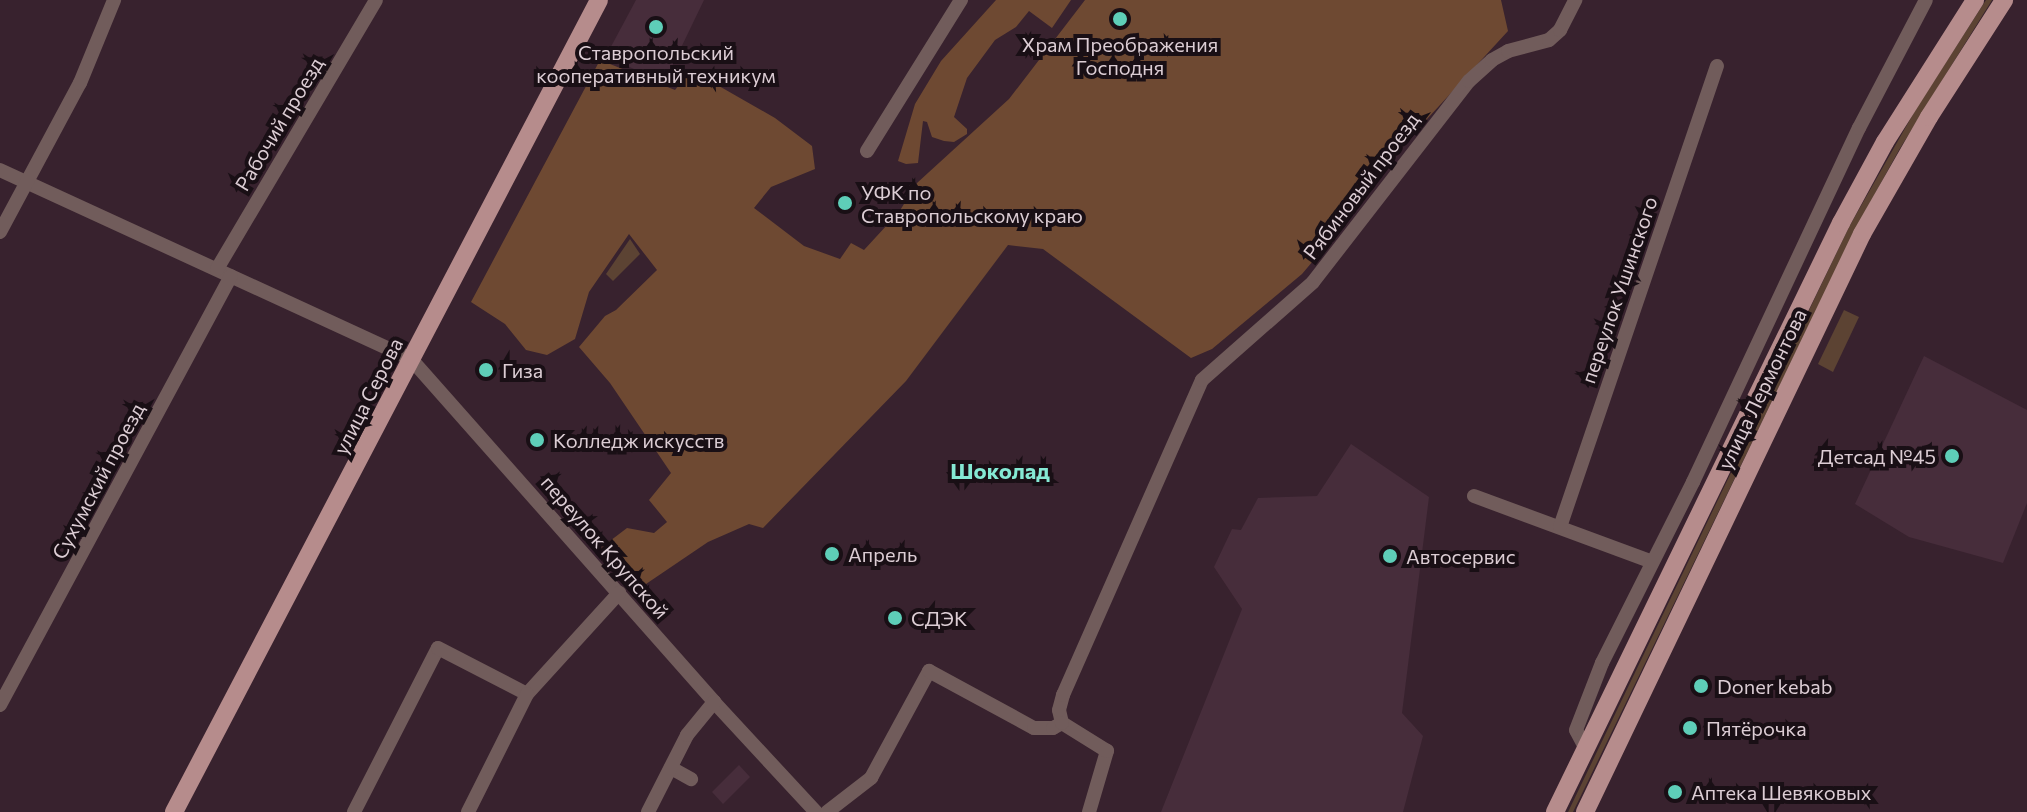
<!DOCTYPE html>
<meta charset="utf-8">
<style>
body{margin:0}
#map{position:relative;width:2027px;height:812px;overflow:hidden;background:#38222e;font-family:Commissioner,sans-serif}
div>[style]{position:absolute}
.built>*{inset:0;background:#472d3b}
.green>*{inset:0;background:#5c4333}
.forest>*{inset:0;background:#6e4932}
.minor>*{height:14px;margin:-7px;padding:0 7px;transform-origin:7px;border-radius:7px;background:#715c5b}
.major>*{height:18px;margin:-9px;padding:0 9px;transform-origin:9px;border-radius:9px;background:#b68c8c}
.dots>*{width:22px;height:22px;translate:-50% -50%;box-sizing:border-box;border:4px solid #190f15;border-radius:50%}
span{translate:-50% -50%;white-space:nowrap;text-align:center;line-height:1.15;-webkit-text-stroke:8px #190f15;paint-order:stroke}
.poi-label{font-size:20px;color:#dccdd4}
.left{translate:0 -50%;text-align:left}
.right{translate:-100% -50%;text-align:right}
.street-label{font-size:20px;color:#dccdd4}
.neighbourhood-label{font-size:22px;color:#85e9d4;font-weight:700}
</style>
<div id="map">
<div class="built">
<i style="clip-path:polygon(636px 0,704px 0,664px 83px,606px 56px)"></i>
<i style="clip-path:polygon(1924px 356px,2027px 410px,2027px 503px,2003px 563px,1909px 537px,1855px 504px)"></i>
<i style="clip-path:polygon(1351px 444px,1429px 497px,1402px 713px,1423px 736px,1403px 812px,1161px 812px,1242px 609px,1214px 567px,1232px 529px,1241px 530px,1258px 498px,1317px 496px)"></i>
<i style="clip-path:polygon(739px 765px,750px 777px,723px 804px,712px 792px)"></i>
</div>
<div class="green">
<i style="clip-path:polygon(1986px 0,1992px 0,1899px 150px,1855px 230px,1573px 812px,1568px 812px,1849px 227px,1916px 109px)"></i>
<i style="clip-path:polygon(630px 239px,640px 254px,613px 281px,606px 274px)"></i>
<i style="clip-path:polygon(1844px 310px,1859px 317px,1833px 372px,1818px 364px)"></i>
</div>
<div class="forest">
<i style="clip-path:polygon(996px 0,1071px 0,1052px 28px,1029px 11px,1016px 27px,995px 40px,967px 78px,954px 117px,967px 129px,967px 134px,954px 142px,944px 141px,932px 137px,927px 122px,923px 121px,918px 163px,906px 164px,898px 161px,915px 104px,941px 61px)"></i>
<i style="clip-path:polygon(1085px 0,1501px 0,1508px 31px,1405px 143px,1346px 222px,1302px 274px,1212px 349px,1191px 358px,1043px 249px,1008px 245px,906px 381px,763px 528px,749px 524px,708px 542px,646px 584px,620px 576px,598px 556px,602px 547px,627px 528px,654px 533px,667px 522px,649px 500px,671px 473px,610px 383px,579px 347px,605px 316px,616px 310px,657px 270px,629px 234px,589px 292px,575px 339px,547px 355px,526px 350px,505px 324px,471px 302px,600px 60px,675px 90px,691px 70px,775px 118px,812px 146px,815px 169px,771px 187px,754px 208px,804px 246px,840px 259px,851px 243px,864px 250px,899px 212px,917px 183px,1009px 99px)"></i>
</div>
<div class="minor">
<i style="left:867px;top:151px;width:178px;rotate:-58.1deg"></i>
<i style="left:0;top:170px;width:452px;rotate:24.7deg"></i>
<i style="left:411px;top:359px;width:458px;rotate:48.5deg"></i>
<i style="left:714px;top:702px;width:150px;rotate:47.2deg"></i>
<i style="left:0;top:232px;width:169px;rotate:-61.8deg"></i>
<i style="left:80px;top:83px;width:90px;rotate:-67.7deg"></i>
<i style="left:217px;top:269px;width:312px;rotate:-59.4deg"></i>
<i style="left:1474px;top:496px;width:190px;rotate:20.3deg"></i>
<i style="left:1560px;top:527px;width:487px;rotate:-71.2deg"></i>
<i style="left:0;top:705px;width:487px;rotate:-61.7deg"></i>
<i style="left:1586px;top:749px;width:21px;rotate:-118deg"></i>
<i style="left:1576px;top:730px;width:72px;rotate:-68.8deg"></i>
<i style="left:1602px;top:663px;width:203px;rotate:-63.3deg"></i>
<i style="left:1693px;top:482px;width:391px;rotate:-64.9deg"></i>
<i style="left:1859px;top:128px;width:144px;rotate:-62.4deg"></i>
<i style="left:671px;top:768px;width:23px;rotate:29deg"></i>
<i style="left:354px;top:812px;width:184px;rotate:-62.9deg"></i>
<i style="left:438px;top:648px;width:100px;rotate:27.3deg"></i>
<i style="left:527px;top:694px;width:137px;rotate:-47.7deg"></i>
<i style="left:468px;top:812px;width:132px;rotate:-63.4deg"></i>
<i style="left:648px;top:812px;width:86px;rotate:-63.1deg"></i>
<i style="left:687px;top:735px;width:43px;rotate:-50.7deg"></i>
<i style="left:827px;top:812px;width:56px;rotate:-37.7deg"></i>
<i style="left:871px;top:778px;width:122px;rotate:-61.5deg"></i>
<i style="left:929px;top:671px;width:119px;rotate:28.5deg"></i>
<i style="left:1034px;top:728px;width:19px"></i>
<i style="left:1053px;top:728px;width:10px;rotate:-29deg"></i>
<i style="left:1089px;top:812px;width:64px;rotate:-73.6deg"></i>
<i style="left:1107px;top:751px;width:53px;rotate:-148.1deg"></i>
<i style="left:1062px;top:723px;width:13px;rotate:-103deg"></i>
<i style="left:1059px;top:710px;width:16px;rotate:-75deg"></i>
<i style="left:1063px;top:695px;width:344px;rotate:-66.2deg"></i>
<i style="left:1202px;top:380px;width:148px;rotate:-41.4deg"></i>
<i style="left:1313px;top:282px;width:254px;rotate:-52.2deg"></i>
<i style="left:1469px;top:81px;width:31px;rotate:-42deg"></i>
<i style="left:1492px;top:60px;width:18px;rotate:-29deg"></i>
<i style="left:1508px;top:51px;width:42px;rotate:-15deg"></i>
<i style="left:1549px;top:40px;width:15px;rotate:-42deg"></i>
<i style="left:1560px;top:30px;width:34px;rotate:-63deg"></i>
</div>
<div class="major">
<i style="left:174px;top:812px;width:916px;rotate:-62.37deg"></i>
<i style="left:1555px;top:812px;width:655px;rotate:-64.1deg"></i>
<i style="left:1841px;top:223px;width:92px;rotate:-61.5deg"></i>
<i style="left:1885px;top:142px;width:168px;rotate:-57.6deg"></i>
<i style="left:1585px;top:812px;width:641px;rotate:-64.39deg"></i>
<i style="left:1862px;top:234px;width:135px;rotate:-60.2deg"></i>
<i style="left:1929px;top:117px;width:139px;rotate:-57.3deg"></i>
</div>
<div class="dots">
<i style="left:1120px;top:19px;background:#5eceb8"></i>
<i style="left:656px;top:27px;background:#5eceb8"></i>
<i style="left:845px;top:203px;background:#5eceb8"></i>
<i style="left:486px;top:370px;background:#5eceb8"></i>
<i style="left:537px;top:440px;background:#5eceb8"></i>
<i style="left:1952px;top:456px;background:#5eceb8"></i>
<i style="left:832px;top:554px;background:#5eceb8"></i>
<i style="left:1390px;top:556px;background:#5eceb8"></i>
<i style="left:895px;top:618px;background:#5eceb8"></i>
<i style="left:1701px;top:686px;background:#5eceb8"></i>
<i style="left:1690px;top:728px;background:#5eceb8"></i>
<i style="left:1675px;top:792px;background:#5eceb8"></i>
</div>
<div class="poi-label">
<span style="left:1120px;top:56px">Храм Преображения<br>Господня</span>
<span style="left:656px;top:64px">Ставропольский<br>кооперативный техникум</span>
<span class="left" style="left:861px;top:204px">УФК по<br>Ставропольскому краю</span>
<span class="left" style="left:502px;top:370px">Гиза</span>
<span class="left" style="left:553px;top:440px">Колледж искусств</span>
<span class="right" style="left:1936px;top:456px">Детсад №45</span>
<span class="left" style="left:848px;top:554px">Апрель</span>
<span class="left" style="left:1406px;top:556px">Автосервис</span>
<span class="left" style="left:911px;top:618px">СДЭК</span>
<span class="left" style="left:1717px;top:686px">Doner kebab</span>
<span class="left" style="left:1706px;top:728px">Пятёрочка</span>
<span class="left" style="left:1691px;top:792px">Аптека Шевяковых</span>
</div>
<div class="street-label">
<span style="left:279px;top:124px;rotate:-59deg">Рабочий проезд</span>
<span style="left:1361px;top:186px;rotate:-53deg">Рябиновый проезд</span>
<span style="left:1619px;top:290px;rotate:-71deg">переулок Ушинского</span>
<span style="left:1762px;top:389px;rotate:-64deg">улица Лермонтова</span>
<span style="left:368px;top:396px;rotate:-63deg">улица Серова</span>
<span style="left:98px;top:481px;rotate:-62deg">Сухумский проезд</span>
<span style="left:605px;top:547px;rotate:49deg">переулок Крупской</span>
</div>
<div class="neighbourhood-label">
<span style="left:1000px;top:471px">Шоколад</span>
</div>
</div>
